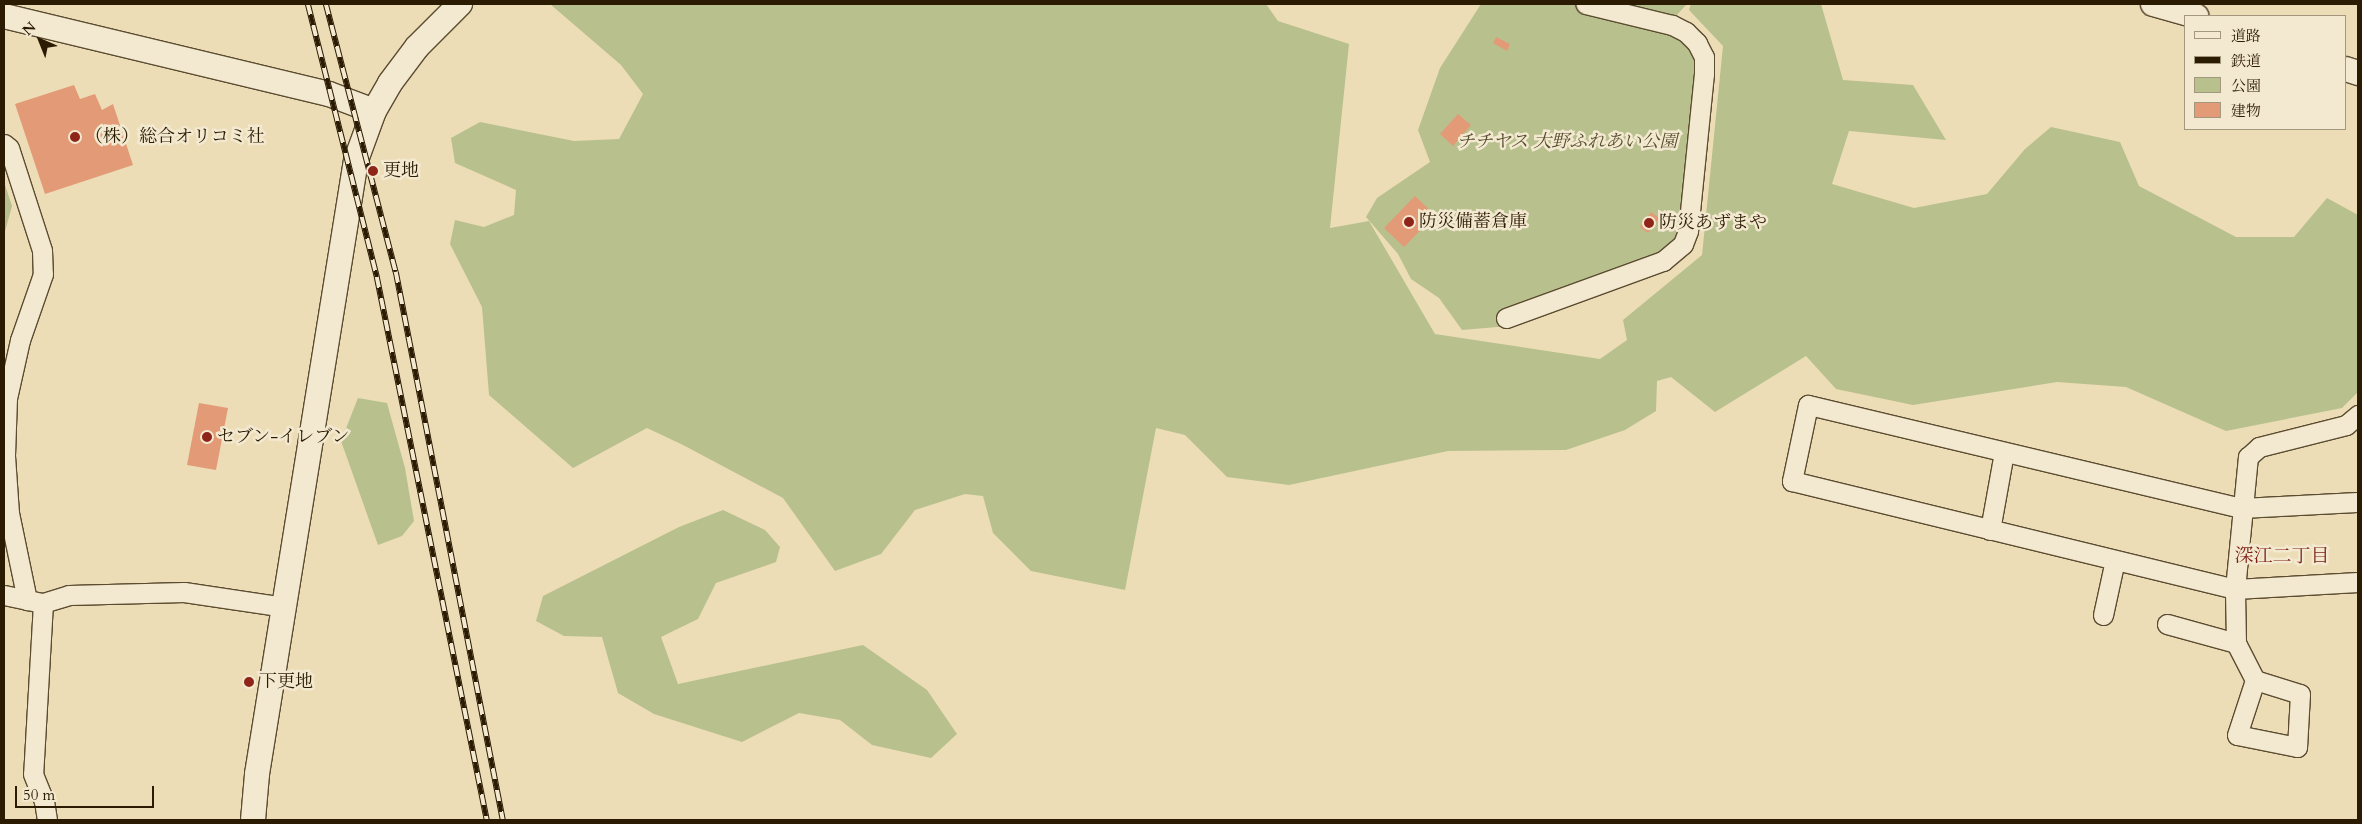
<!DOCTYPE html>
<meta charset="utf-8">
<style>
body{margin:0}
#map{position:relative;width:2362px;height:824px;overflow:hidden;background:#ecddb7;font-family:Cardo,"Noto Serif JP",serif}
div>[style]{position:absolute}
.green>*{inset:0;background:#b8c08e}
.building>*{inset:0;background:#e39a76}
.roads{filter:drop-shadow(1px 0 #5b4c30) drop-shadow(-1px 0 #5b4c30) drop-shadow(0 1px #5b4c30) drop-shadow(0 -1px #5b4c30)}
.minor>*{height:19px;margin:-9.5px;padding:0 9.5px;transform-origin:9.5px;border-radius:9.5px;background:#f3e9d0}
.tertiary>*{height:24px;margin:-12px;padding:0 12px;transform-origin:12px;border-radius:12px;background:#f3e9d0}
.rail>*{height:5.5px;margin-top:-2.75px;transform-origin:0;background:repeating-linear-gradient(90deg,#f3e9d0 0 11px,#2b1b03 0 22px);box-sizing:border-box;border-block:1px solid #2b1b03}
.dots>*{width:14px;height:14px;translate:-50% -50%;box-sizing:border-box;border:2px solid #f3e9d0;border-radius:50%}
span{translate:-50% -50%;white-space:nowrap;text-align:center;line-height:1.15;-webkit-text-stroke:5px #f3e9d0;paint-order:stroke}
.poi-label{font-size:18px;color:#2b1b03}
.left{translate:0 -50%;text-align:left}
.park-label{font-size:18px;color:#554d2d;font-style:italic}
.neighbourhood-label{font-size:19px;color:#7a1f14}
.frame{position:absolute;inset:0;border:5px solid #2b1b03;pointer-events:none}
.legend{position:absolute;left:2184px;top:15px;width:162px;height:115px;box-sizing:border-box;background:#f3e9d0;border:1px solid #a3977e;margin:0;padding:6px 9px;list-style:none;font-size:15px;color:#2b1b03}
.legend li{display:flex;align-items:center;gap:10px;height:25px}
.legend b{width:25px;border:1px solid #a3977e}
.north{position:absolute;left:15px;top:15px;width:50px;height:50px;-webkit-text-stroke:4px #f3e9d0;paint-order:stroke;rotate:316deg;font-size:14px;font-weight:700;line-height:20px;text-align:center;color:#2b1b03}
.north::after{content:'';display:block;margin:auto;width:18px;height:22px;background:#2b1b03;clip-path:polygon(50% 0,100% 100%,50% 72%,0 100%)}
.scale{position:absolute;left:15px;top:786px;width:139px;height:22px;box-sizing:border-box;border:2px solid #2b1b03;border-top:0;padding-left:6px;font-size:15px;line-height:18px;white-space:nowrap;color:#2b1b03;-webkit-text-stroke:4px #f3e9d0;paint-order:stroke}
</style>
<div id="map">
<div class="green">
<i style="clip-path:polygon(550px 4px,1266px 4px,1278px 21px,1349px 44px,1330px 228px,1369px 221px,1435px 334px,1600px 359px,1627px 340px,1623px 320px,1702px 255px,1723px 46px,1689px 10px,1691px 4px,1821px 4px,1843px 80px,1913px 85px,1946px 140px,1849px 131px,1832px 184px,1914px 208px,1987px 194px,2025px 149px,2051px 127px,2120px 142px,2139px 186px,2236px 237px,2294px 237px,2327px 198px,2358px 215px,2358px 392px,2342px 408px,2226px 431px,2126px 387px,2057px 382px,1913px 405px,1836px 389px,1806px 356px,1715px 412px,1671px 377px,1657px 381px,1656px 411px,1625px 430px,1566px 450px,1448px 451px,1289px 485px,1227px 477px,1185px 435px,1156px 428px,1125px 590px,1031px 571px,993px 533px,983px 496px,965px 494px,915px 510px,881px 554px,835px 571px,783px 498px,683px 445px,647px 428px,573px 468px,489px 395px,482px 307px,450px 244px,455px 220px,484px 227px,514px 215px,516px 190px,455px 163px,451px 138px,480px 122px,574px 141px,619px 139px,643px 94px,621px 65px)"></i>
<i style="clip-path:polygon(1481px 4px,1687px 4px,1675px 17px,1704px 38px,1691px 248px,1680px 261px,1509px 326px,1462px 330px,1439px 298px,1411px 279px,1398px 254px,1366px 217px,1377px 198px,1430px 162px,1418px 130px,1440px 68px)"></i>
<i style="clip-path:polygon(4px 182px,12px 206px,4px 235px)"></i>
<i style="clip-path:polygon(358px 398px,387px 403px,405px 468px,414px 521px,402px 536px,378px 545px,341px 441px)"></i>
<i style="clip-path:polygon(723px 510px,765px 530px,780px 547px,776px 562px,716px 583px,698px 619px,661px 637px,678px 684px,863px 645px,927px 690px,957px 734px,931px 758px,872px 745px,840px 720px,799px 713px,742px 742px,654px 714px,618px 693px,602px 637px,564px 636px,536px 621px,543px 596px,679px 527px)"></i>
</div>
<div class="building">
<i style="clip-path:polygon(1496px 37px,1510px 44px,1507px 51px,1493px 43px)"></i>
<i style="clip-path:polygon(74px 85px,80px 99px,95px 94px,102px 110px,113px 104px,133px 165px,45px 194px,15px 104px)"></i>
<i style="clip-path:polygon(1458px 114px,1471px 125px,1453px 146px,1440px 134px)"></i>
<i style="clip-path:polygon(1415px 196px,1435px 215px,1404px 247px,1384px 228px)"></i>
<i style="clip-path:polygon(1651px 212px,1659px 218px,1648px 233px,1640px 227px)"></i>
<i style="clip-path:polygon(199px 403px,228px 408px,216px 470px,187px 465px)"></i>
</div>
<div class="roads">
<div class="minor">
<i style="left:4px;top:144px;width:6px;rotate:39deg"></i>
<i style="left:9px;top:148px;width:107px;rotate:72.1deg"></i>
<i style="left:42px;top:250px;width:24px;rotate:88deg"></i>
<i style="left:43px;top:274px;width:70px;rotate:109.2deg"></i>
<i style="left:20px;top:340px;width:59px;rotate:102.6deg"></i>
<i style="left:7px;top:398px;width:58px;rotate:92deg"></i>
<i style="left:5px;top:456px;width:57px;rotate:86deg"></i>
<i style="left:9px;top:513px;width:89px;rotate:78.3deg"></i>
<i style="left:1506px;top:318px;width:167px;rotate:-20deg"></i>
<i style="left:1663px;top:261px;width:26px;rotate:-40deg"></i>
<i style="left:1683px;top:244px;width:14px;rotate:-69deg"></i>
<i style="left:1688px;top:231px;width:158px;rotate:-84.2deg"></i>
<i style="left:1704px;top:74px;width:17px;rotate:-90deg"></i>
<i style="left:1704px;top:57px;width:16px;rotate:-117deg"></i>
<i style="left:1697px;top:43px;width:16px;rotate:-135deg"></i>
<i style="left:1686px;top:32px;width:16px;rotate:-153deg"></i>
<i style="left:1672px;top:25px;width:89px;rotate:-166.3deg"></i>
<i style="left:2358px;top:502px;width:117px;rotate:177.1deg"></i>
<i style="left:2241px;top:508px;width:445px;rotate:-166.6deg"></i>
<i style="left:1808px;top:405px;width:78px;rotate:101.9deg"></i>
<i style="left:1792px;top:481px;width:456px;rotate:13.7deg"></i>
<i style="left:2235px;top:589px;width:123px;rotate:-3.3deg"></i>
<i style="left:1990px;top:530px;width:79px;rotate:-79.8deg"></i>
<i style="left:4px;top:595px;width:40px;rotate:12deg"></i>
<i style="left:43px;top:603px;width:27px;rotate:-17deg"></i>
<i style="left:69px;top:595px;width:115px;rotate:-1.5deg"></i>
<i style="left:184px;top:592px;width:101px;rotate:8.5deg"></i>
<i style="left:43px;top:603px;width:171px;rotate:93.3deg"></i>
<i style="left:33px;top:774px;width:29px;rotate:68deg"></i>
<i style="left:44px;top:801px;width:19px;rotate:81deg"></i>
<i style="left:2103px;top:615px;width:56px;rotate:-77.7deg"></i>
<i style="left:2167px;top:624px;width:72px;rotate:15.4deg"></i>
<i style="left:2255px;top:680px;width:47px;rotate:17.3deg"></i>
<i style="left:2300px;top:694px;width:53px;rotate:93.2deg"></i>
<i style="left:2297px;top:747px;width:61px;rotate:-168.7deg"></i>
<i style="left:2237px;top:735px;width:58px;rotate:-71.9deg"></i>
<i style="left:2255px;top:680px;width:42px;rotate:-117.2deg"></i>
<i style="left:2236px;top:643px;width:54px;rotate:-91.1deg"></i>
<i style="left:2235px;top:589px;width:133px;rotate:-84.4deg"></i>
<i style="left:2248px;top:457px;width:15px;rotate:-42deg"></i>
<i style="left:2259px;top:447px;width:90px;rotate:-14.2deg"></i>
<i style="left:2346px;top:425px;width:16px;rotate:-40deg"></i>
</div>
<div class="tertiary">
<i style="left:2153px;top:4px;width:45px;rotate:15.6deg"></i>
<i style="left:4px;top:16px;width:334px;rotate:13.5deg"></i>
<i style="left:329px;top:94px;width:48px;rotate:20.7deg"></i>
<i style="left:2346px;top:69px;width:13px;rotate:18deg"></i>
<i style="left:253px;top:820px;width:46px;rotate:-85deg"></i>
<i style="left:257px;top:774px;width:622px;rotate:-80.84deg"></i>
<i style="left:356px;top:160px;width:52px;rotate:-69.8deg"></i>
<i style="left:374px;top:111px;width:32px;rotate:-60deg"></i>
<i style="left:390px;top:83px;width:45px;rotate:-53.1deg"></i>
<i style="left:417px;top:47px;width:61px;rotate:-45deg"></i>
</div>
</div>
<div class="rail">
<i style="left:308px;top:4px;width:282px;rotate:75.8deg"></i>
<i style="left:377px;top:277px;width:554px;rotate:78.55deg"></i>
<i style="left:326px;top:4px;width:277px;rotate:75.4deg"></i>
<i style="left:396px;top:272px;width:558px;rotate:78.95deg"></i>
</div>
<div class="dots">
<i style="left:75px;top:137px;background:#8f2418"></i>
<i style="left:373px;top:171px;background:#8f2418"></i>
<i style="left:1409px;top:222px;background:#8f2418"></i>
<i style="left:1649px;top:223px;background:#8f2418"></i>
<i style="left:207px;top:437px;background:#8f2418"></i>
<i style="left:249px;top:682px;background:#8f2418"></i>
</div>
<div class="poi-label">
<span class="left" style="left:85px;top:137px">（株）総合オリコミ社</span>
<span class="left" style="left:383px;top:171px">更地</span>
<span class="left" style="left:1419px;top:222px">防災備蓄倉庫</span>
<span class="left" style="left:1659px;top:223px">防災あずまや</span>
<span class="left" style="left:217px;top:437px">セブン-イレブン</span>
<span class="left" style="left:259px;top:682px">下更地</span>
</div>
<div class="park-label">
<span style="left:1567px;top:142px">チチヤス 大野ふれあい公園</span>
</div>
<div class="neighbourhood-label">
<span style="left:2282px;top:557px">深江二丁目</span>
</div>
<div class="frame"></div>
<ul class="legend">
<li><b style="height:6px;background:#f3e9d0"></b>道路</li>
<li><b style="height:6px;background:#2b1b03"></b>鉄道</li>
<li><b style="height:14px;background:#b8c08e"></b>公園</li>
<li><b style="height:14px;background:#e39a76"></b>建物</li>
</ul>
<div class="north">N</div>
<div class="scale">50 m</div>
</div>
